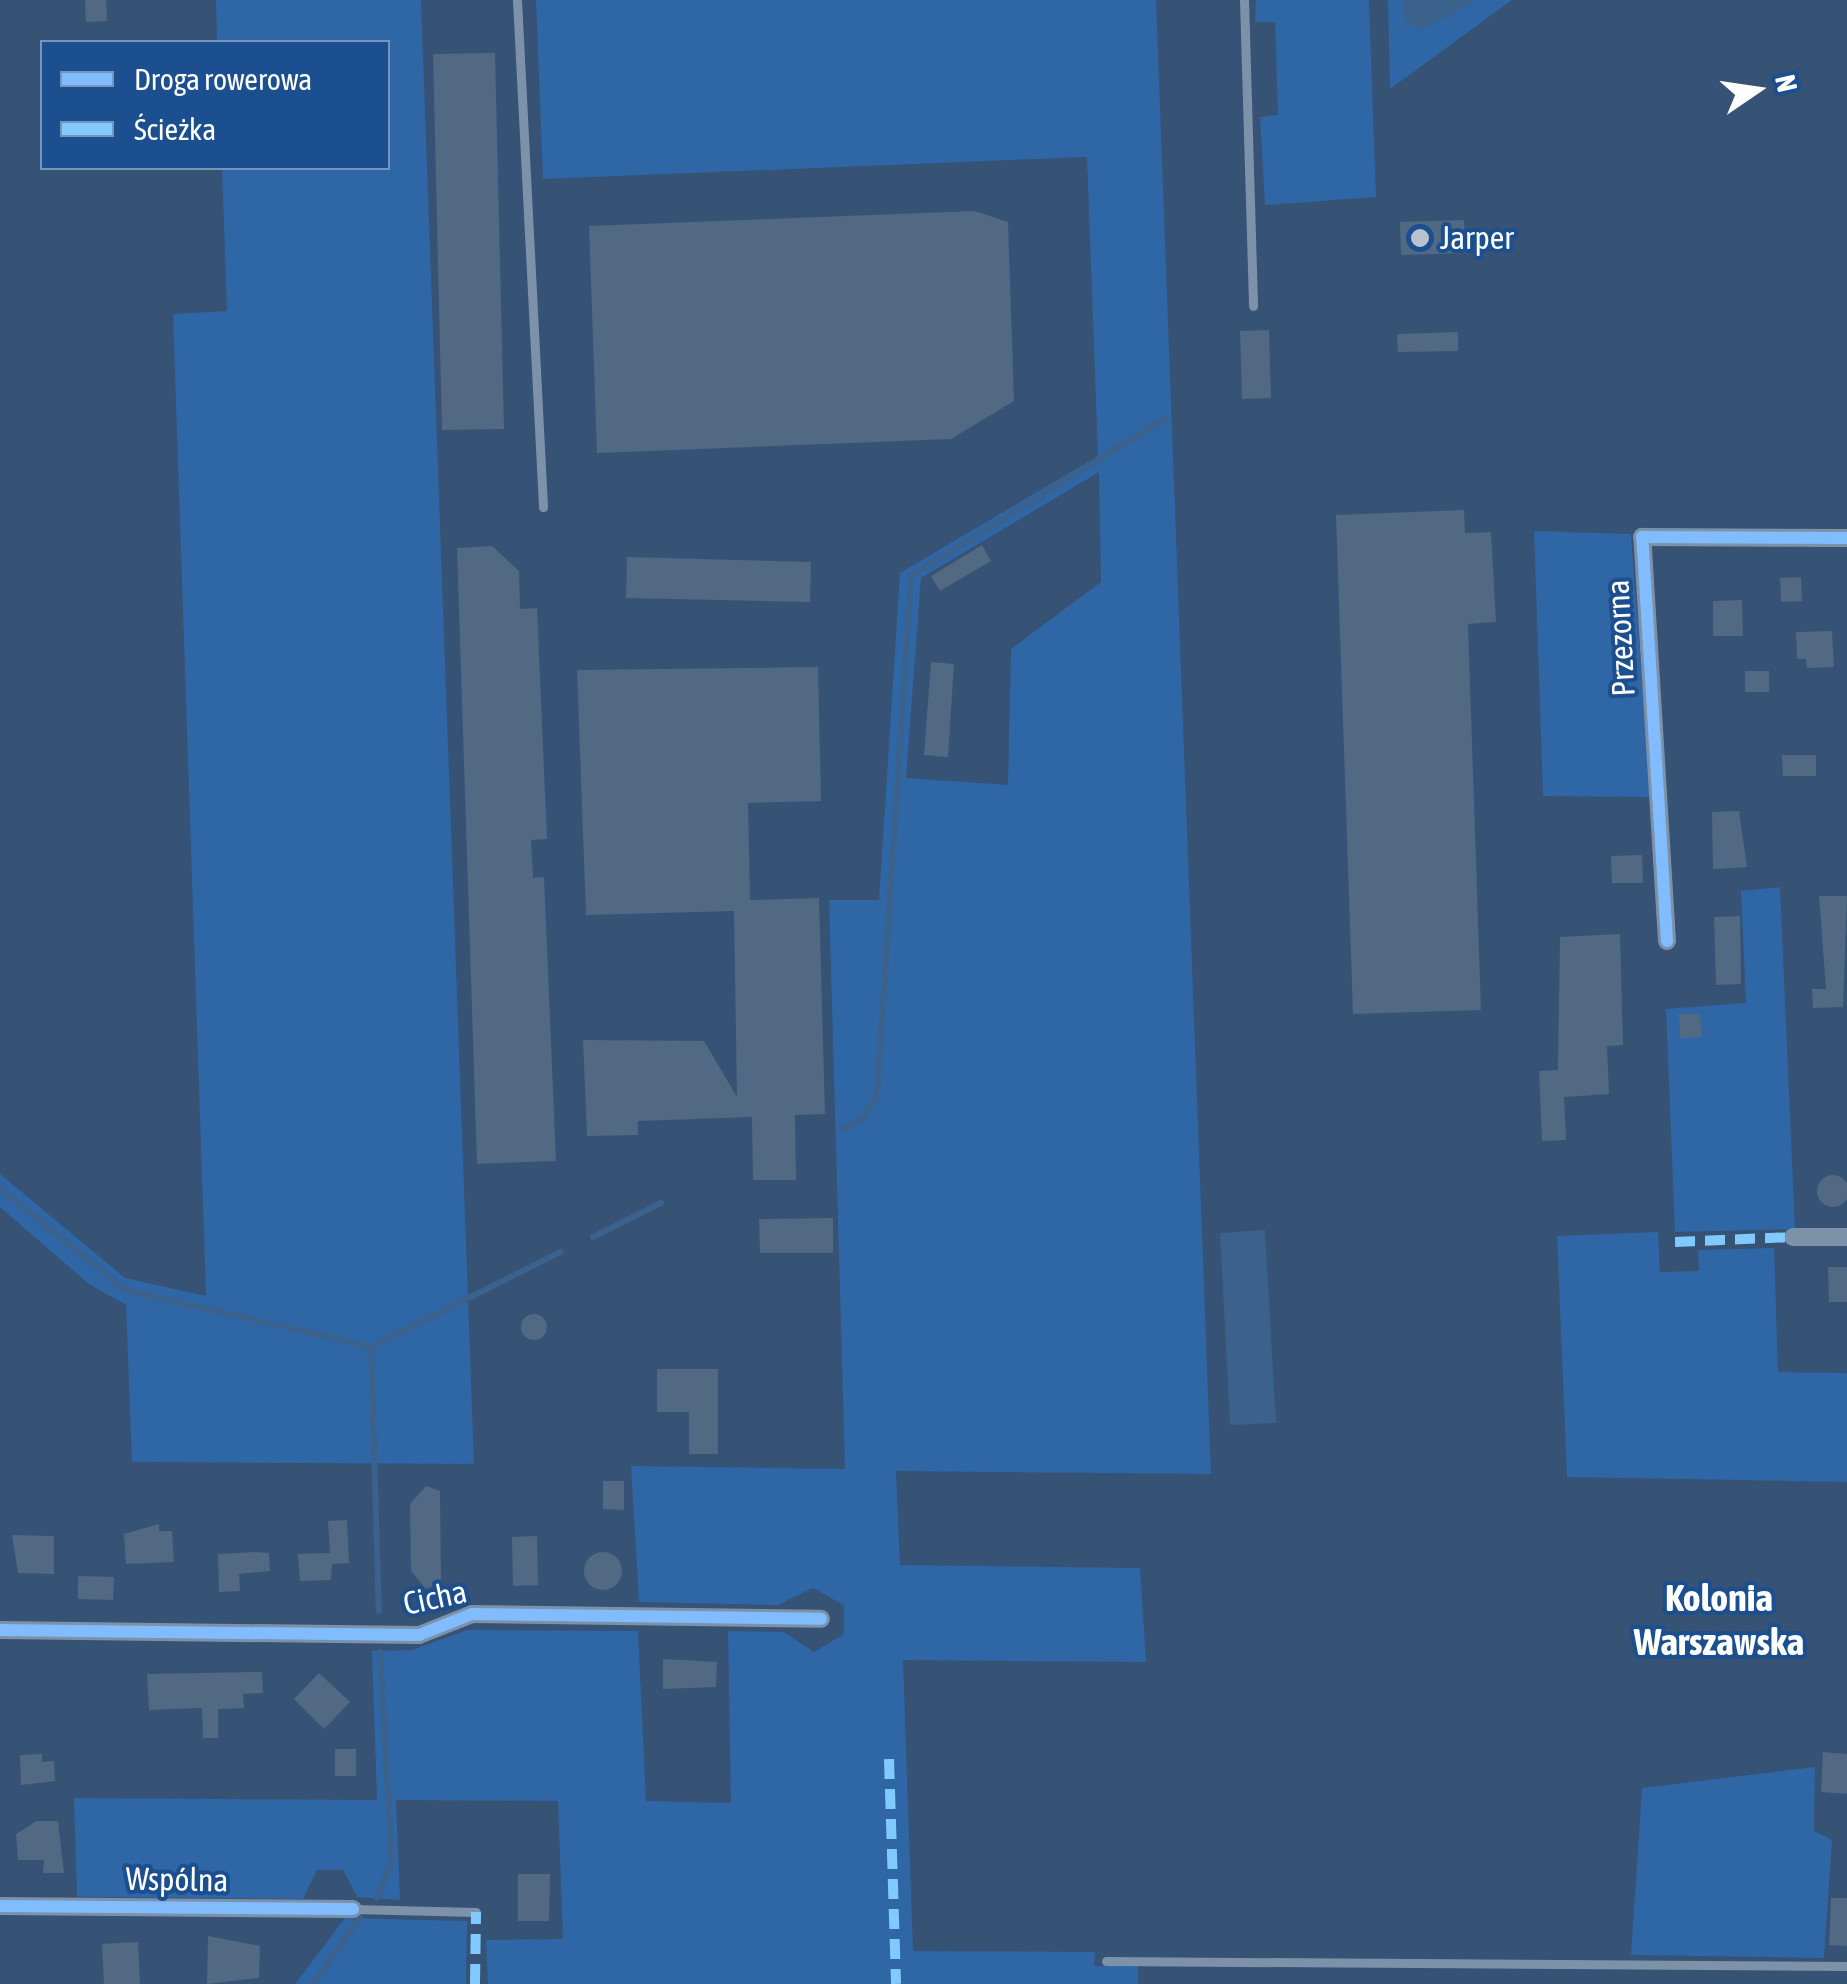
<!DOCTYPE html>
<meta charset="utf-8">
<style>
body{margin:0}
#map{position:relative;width:1847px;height:1984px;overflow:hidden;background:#365274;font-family:"Asap Condensed",sans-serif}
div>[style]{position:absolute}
.green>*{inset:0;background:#2f66a5}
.water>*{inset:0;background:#3b618d}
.stream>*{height:6px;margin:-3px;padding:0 3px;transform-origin:3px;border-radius:3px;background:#3b618d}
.building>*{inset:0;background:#526984}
.round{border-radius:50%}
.lane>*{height:9px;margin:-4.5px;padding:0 4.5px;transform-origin:4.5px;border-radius:4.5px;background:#7d92a8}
.street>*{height:18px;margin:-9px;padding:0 9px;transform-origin:9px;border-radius:9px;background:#7d92a8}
.quiet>*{height:10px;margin-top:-5px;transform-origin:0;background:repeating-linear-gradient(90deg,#80caff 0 20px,transparent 0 30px)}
.cycleway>*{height:12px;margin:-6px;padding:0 6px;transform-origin:6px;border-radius:6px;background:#80bcff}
.dots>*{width:28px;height:28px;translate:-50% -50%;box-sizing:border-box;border:5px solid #1b4f8f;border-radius:50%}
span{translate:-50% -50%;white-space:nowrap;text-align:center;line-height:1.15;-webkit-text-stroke:8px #1b4f8f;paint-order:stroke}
.poi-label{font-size:32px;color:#fff}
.left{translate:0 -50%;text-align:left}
.street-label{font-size:32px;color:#fff}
.quarter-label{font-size:38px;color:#fff;font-weight:700}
.legend{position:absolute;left:40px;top:40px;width:350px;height:130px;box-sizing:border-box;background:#1b4f8f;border:2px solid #7695bc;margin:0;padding:12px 18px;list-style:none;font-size:30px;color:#fff}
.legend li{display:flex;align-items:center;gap:20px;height:50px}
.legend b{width:50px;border:2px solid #7695bc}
.north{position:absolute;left:1707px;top:40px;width:100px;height:100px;-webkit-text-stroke:8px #1b4f8f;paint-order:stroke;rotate:77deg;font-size:28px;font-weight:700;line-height:40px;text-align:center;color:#fff}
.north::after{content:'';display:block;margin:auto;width:35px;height:45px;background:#fff;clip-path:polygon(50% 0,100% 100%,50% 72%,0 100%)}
</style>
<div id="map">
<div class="green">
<i style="clip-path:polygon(216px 0,421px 0,474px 1464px,132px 1462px,126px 1305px,89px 1284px,0 1207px,0 1174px,125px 1278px,206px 1296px,173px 314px,227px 311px,222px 168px,388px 168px,388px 42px,217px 42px)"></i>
<i style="clip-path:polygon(evenodd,536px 0,1156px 0,1211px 1474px,896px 1471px,900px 1565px,1140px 1568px,1146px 1662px,903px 1660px,913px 1951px,1095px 1952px,1094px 1966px,1138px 1966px,1138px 1984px,488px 1984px,486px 1940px,563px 1939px,558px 1801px,396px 1800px,400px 1900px,357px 1897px,343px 1870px,317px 1870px,303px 1899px,77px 1897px,74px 1798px,377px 1800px,372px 1651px,412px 1650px,467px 1630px,638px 1631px,646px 1801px,731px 1803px,728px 1631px,784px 1632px,814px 1652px,844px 1634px,844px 1605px,813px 1588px,778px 1605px,639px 1602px,631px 1466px,845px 1469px,829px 900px,879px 900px,900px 573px,1098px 456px,1087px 157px,543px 179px,536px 0,1099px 472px,1101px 582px,1011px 649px,1008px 785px,906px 778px,921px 578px,1099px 472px)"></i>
<i style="clip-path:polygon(1256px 0,1369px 0,1376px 197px,1265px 205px,1260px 117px,1278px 115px,1275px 22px,1255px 22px)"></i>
<i style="clip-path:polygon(1388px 0,1512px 0,1390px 89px)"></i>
<i style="clip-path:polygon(1534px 531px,1631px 534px,1651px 797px,1543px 796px)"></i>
<i style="clip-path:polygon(1780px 887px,1795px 1229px,1675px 1232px,1666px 1009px,1746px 1003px,1741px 891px)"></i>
<i style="clip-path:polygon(1658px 1232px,1660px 1272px,1699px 1271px,1698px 1250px,1774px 1248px,1778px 1372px,1847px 1373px,1847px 1482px,1567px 1477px,1557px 1236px)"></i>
<i style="clip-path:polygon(1815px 1767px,1814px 1831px,1832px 1840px,1824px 1958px,1631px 1955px,1642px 1788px)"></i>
<i style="clip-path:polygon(345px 1918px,467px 1921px,466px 1984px,295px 1984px)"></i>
</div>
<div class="water">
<i style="clip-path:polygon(1403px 0,1477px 0,1422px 30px,1405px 22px)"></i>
<i style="clip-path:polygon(1265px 1230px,1276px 1423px,1230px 1425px,1220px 1233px)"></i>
</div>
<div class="stream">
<i style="left:842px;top:1129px;width:23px;rotate:-25deg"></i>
<i style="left:863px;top:1119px;width:26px;rotate:-58deg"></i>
<i style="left:877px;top:1097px;width:522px;rotate:-86.27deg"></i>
<i style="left:911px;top:576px;width:300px;rotate:-31.8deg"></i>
<i style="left:0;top:1188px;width:161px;rotate:39.2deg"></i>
<i style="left:125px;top:1290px;width:253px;rotate:13deg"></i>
<i style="left:371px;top:1347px;width:212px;rotate:-26.6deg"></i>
<i style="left:593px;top:1237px;width:76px;rotate:-26.6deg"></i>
<i style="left:371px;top:1347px;width:264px;rotate:88.3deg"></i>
<i style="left:377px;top:1898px;width:41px;rotate:-68.5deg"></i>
<i style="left:392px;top:1860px;width:208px;rotate:-93.3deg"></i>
<i style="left:313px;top:1984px;width:82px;rotate:-55deg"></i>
</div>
<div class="building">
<i style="clip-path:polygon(85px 0,106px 0,107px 21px,86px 22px)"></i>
<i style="clip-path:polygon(495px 53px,504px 429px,442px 430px,433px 54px)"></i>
<i style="clip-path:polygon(975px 211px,1008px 222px,1014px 401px,951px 439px,597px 453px,589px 226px)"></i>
<i style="clip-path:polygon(1464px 220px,1466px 253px,1401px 255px,1400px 222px)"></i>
<i style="clip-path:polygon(1269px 330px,1271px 398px,1242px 399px,1240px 331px)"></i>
<i style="clip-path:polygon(1458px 332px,1458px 351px,1398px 352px,1397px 334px)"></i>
<i style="clip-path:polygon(1464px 510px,1465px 533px,1491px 532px,1496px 622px,1468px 624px,1481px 1010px,1353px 1014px,1336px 515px)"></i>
<i style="clip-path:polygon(982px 545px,991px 561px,940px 591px,931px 576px)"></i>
<i style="clip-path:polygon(492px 546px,519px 571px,520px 609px,537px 608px,547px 839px,531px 840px,533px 878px,544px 877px,556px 1161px,477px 1164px,457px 548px)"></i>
<i style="clip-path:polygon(627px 557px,811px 562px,810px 602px,626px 598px)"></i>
<i style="clip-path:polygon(1801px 577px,1802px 601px,1781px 602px,1780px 578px)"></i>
<i style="clip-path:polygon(1742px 600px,1743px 636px,1713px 636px,1713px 601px)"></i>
<i style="clip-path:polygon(1832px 631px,1834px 667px,1807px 668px,1806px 659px,1797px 659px,1796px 632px)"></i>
<i style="clip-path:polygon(931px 662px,954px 664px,948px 757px,924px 755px)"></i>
<i style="clip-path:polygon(818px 667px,821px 801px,748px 803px,750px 900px,819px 898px,825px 1114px,795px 1115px,796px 1180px,753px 1180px,752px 1117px,638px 1121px,638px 1135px,587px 1136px,583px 1040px,704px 1041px,737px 1097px,734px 911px,586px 915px,577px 670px)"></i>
<i style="clip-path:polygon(1745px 671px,1769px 671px,1769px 692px,1745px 692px)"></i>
<i style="clip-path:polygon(1782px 755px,1816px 755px,1816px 776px,1783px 776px)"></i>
<i style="clip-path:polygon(1739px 811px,1747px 867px,1713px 869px,1712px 812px)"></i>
<i style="clip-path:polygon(1642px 855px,1643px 883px,1612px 883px,1611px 856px)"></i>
<i style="clip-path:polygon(1819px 896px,1847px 896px,1843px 1007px,1813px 1008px,1812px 989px,1826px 989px)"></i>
<i style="clip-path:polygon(1740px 916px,1741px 984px,1716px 985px,1714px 917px)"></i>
<i style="clip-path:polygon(1620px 934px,1623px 1045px,1607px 1046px,1609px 1094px,1564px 1097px,1566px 1140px,1542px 1141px,1539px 1071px,1558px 1070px,1560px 937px)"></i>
<i style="clip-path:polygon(1679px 1014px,1700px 1014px,1702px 1037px,1680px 1038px)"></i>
<i class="round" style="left:1817px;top:1175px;width:32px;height:32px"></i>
<i style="clip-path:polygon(833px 1218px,833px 1253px,760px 1253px,759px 1219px)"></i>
<i style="clip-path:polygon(1828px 1267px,1847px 1267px,1847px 1302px,1829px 1302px)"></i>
<i class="round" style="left:521px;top:1314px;width:26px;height:26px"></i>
<i style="clip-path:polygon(657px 1369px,718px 1369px,718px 1454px,689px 1454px,689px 1412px,657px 1412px)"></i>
<i style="clip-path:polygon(603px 1481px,624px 1481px,624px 1510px,603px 1509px)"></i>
<i style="clip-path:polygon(426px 1486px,440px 1491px,441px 1583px,426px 1589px,411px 1571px,410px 1504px)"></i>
<i style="clip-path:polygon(347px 1520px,349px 1563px,332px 1564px,331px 1580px,300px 1581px,298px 1554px,330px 1553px,328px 1521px)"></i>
<i style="clip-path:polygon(159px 1524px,159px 1531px,172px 1531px,174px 1562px,126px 1564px,124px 1534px)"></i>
<i style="clip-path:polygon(12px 1535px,54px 1536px,54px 1574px,18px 1573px)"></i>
<i style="clip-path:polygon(537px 1536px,538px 1585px,513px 1586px,512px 1537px)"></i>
<i style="clip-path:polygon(256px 1552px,269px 1553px,270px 1571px,239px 1574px,240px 1591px,219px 1592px,218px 1554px)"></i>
<i class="round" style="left:584px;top:1552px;width:38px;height:38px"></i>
<i style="clip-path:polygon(78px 1576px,114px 1577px,113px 1600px,78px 1599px)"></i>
<i style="clip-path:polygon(663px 1659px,717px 1662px,716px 1687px,663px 1689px)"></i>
<i style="clip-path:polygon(262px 1672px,263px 1693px,243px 1694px,244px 1708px,218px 1709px,218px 1738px,203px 1738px,202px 1708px,149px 1710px,147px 1674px)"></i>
<i style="clip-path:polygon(319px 1673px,350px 1702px,324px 1729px,294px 1699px)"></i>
<i style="clip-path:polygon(335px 1749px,356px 1749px,356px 1776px,335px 1776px)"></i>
<i style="clip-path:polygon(1823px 1752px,1847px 1754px,1847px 1794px,1821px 1792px)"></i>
<i style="clip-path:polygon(42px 1754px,42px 1762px,54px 1761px,55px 1781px,21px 1785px,20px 1755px)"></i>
<i style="clip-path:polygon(37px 1821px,58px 1821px,64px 1873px,43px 1873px,44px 1860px,18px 1860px,16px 1834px)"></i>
<i style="clip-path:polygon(518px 1874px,550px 1874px,549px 1921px,518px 1921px)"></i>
<i style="clip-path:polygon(1831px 1898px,1847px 1898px,1847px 1946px,1829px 1945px)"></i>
<i style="clip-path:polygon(208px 1936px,260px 1946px,259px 1978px,207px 1984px)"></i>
<i style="clip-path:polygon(138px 1942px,140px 1984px,104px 1984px,102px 1944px)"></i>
</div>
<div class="lane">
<i style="left:517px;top:0;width:508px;rotate:87.06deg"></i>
<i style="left:1244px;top:0;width:306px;rotate:88.3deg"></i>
<i style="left:353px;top:1909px;width:123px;rotate:1.4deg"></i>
<i style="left:1106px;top:1961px;width:741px;rotate:0.39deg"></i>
</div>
<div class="street">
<i style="left:1667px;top:941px;width:405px;rotate:-93.5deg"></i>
<i style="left:1642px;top:537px;width:205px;rotate:0.3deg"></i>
<i style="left:1793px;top:1237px;width:54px"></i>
<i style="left:0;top:1630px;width:419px;rotate:0.7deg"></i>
<i style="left:419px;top:1635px;width:57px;rotate:-21.6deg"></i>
<i style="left:472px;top:1614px;width:349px;rotate:0.8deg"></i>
<i style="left:0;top:1906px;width:353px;rotate:0.5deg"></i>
</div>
<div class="quiet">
<i style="left:1675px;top:1242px;width:118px;rotate:-2.4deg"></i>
<i style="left:889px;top:1759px;width:225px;rotate:88.2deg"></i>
<i style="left:475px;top:1984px;width:72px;rotate:-89.2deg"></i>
</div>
<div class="cycleway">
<i style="left:1667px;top:941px;width:405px;rotate:-93.5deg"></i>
<i style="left:1642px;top:537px;width:205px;rotate:0.3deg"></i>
<i style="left:0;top:1630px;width:419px;rotate:0.7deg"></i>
<i style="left:419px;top:1635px;width:57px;rotate:-21.6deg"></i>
<i style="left:472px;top:1614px;width:349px;rotate:0.8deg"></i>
<i style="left:0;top:1906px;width:353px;rotate:0.5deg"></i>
</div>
<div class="dots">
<i style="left:1420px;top:238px;background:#b9c2ce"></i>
</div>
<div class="poi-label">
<span class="left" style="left:1440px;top:238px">Jarper</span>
</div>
<div class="street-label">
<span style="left:1621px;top:638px;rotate:-93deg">Przezorna</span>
<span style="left:435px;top:1598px;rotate:-12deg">Cicha</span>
<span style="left:177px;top:1880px;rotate:1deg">Wspólna</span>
</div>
<div class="quarter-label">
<span style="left:1719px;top:1620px">Kolonia<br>Warszawska</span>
</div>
<ul class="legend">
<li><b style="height:12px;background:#80bcff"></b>Droga rowerowa</li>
<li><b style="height:12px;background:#80caff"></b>Ścieżka</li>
</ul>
<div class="north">N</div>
</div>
